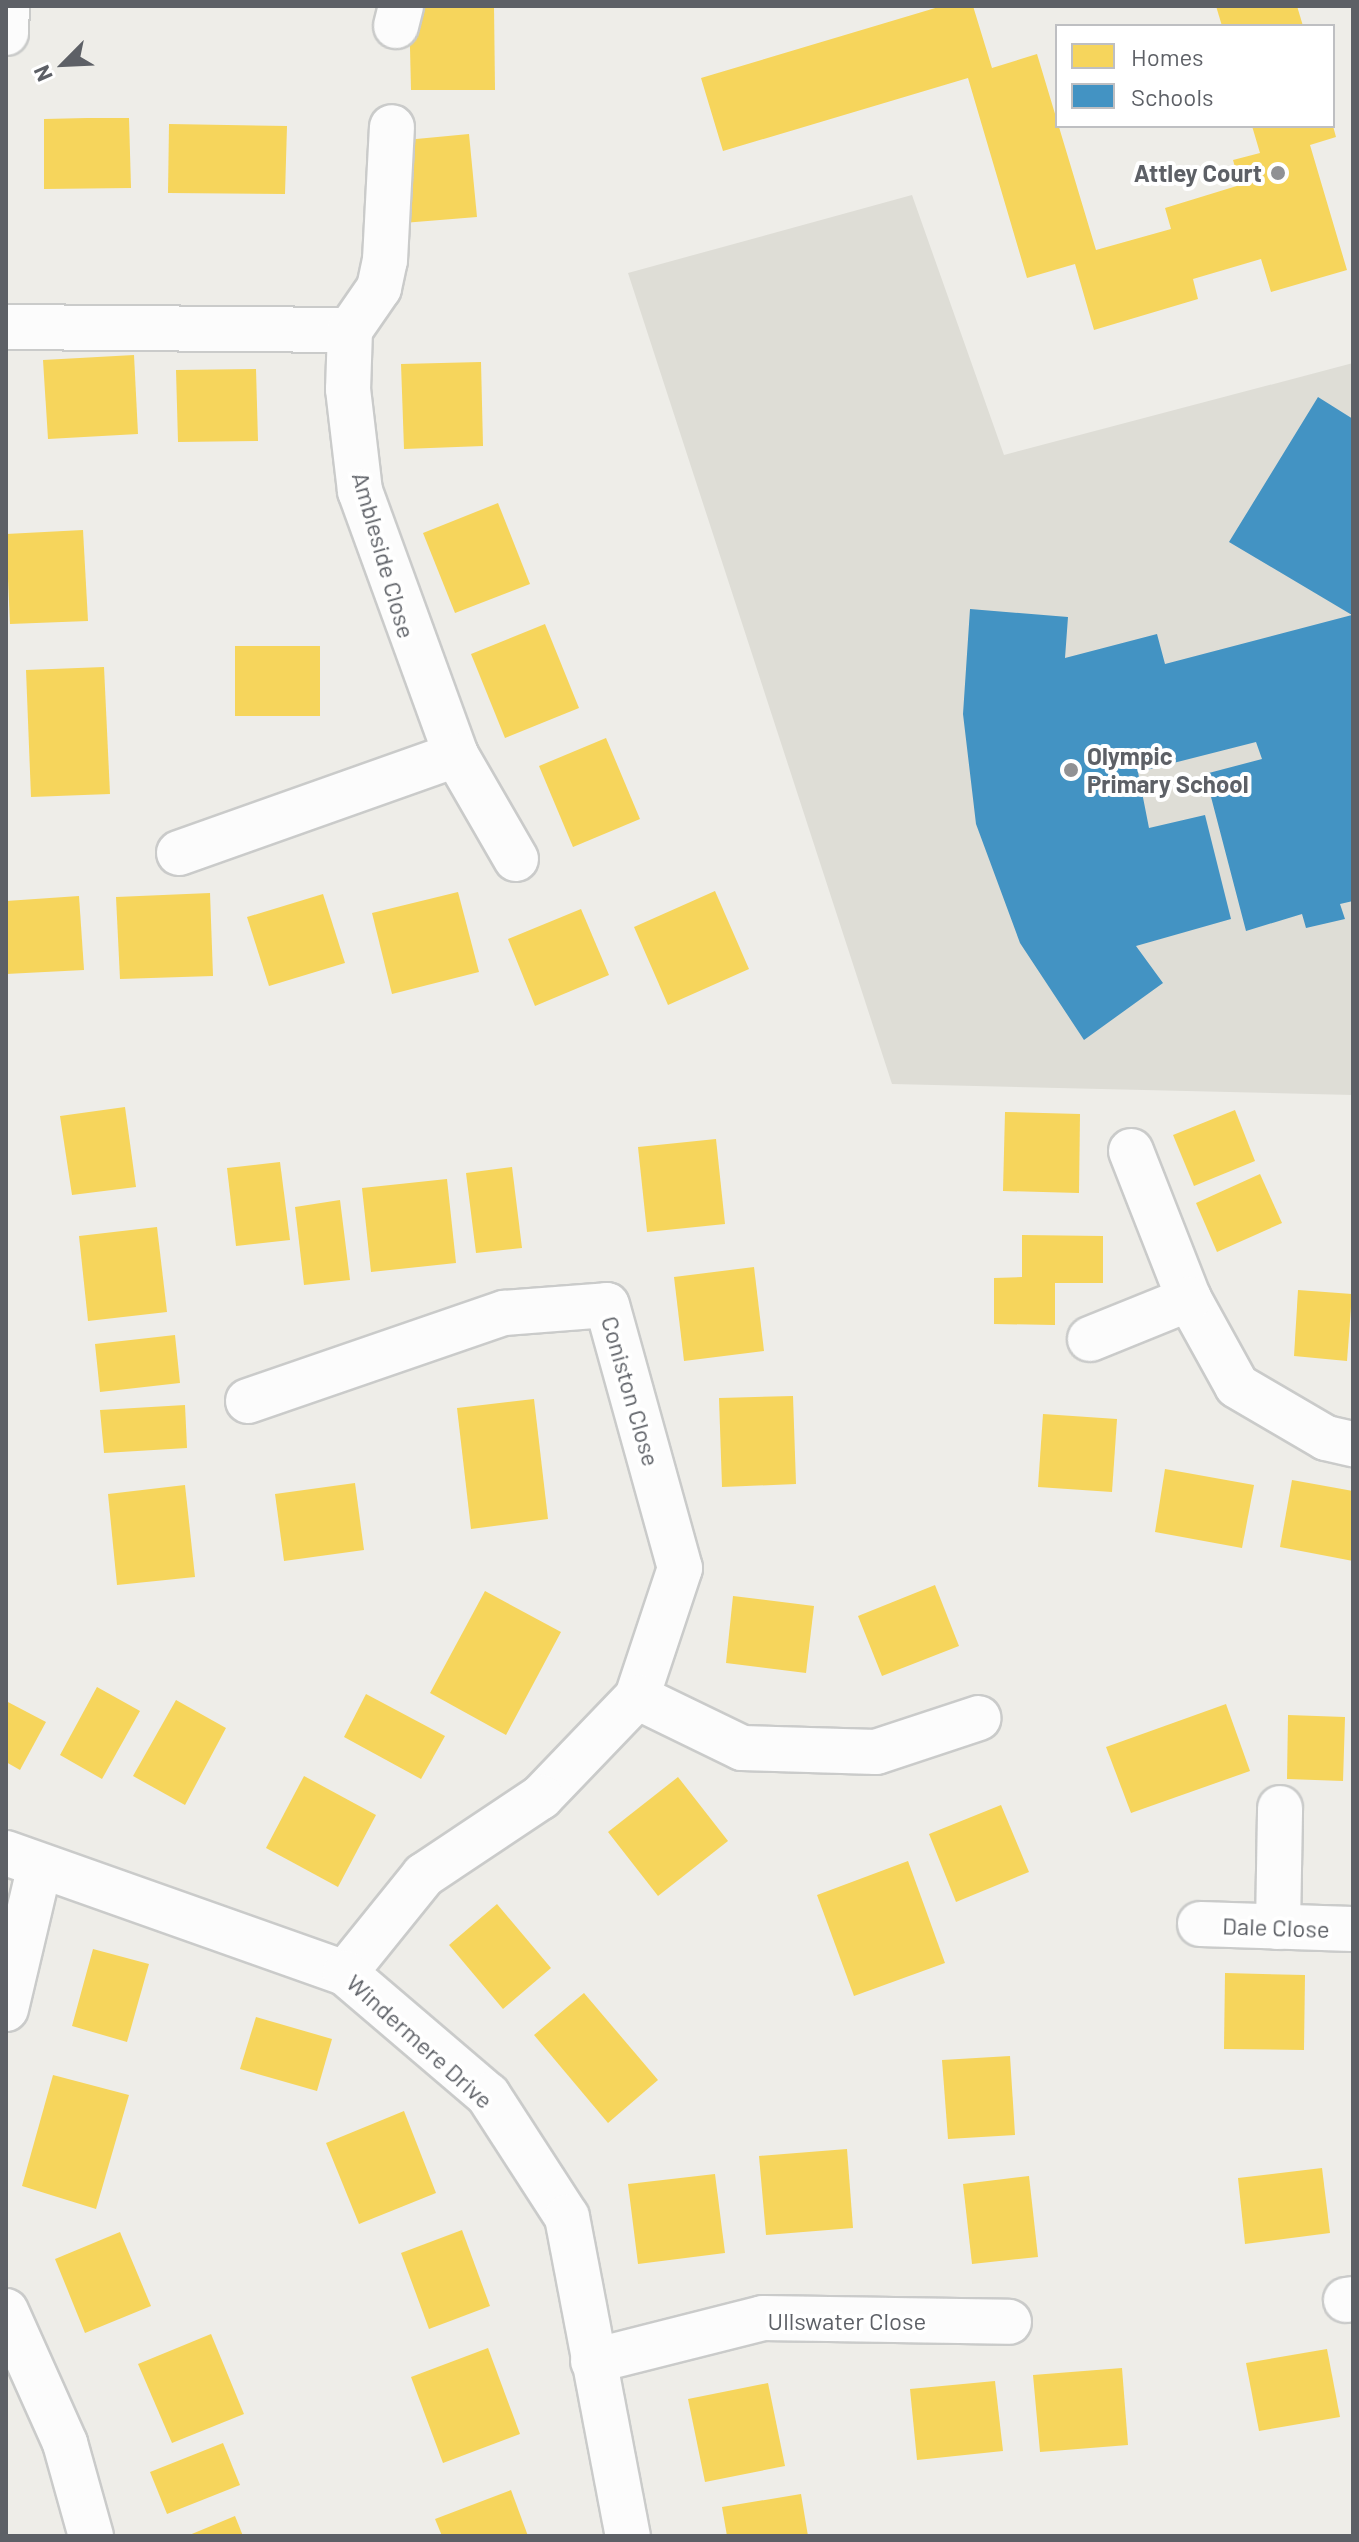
<!DOCTYPE html>
<style>
body{margin:0}
#map{position:relative;width:1359px;height:2542px;overflow:hidden;background:#eeede8;font-family:Barlow,sans-serif}
div>[style]{position:absolute}
.education>*{inset:0;background:#deddd6}
.homes>*{inset:0;background:#f6d55c}
.schools>*{inset:0;background:#4393c3}
.roads{filter:drop-shadow(2px 0 #cacbca) drop-shadow(-2px 0 #cacbca) drop-shadow(0 2px #cacbca) drop-shadow(0 -2px #cacbca)}
.minor>*{height:44px;margin:-22px;padding:0 22px;transform-origin:22px;border-radius:22px;background:#fcfcfc}
.dots>*{width:22px;height:22px;translate:-50% -50%;box-sizing:border-box;border:4px solid #fff;border-radius:50%}
span{translate:-50% -50%;white-space:nowrap;text-align:center;line-height:1.15;-webkit-text-stroke:8px #fff;paint-order:stroke}
.poi-label{font-size:24px;color:#5d6066;font-weight:700}
.right{translate:-100% -50%;text-align:right}
.left{translate:0 -50%;text-align:left}
.street-label{font-size:24px;color:#5d6066}
.frame{position:absolute;inset:0;border:8px solid #5d6066;pointer-events:none}
.legend{position:absolute;left:1055px;top:24px;width:280px;height:104px;box-sizing:border-box;background:#fff;border:2px solid #bebfc2;margin:0;padding:10px 14px;list-style:none;font-size:24px;color:#5d6066}
.legend li{display:flex;align-items:center;gap:16px;height:40px}
.legend b{width:40px;border:2px solid #bebfc2}
.north{position:absolute;left:24px;top:24px;width:80px;height:80px;-webkit-text-stroke:6px #fff;paint-order:stroke;rotate:246deg;font-size:22px;font-weight:700;line-height:32px;text-align:center;color:#5d6066}
.north::after{content:'';display:block;margin:auto;width:28px;height:36px;background:#5d6066;clip-path:polygon(50% 0,100% 100%,50% 72%,0 100%)}
</style>
<div id="map">
<div class="education">
<i style="clip-path:polygon(912px 195px,1004px 455px,1353px 363px,1353px 1095px,892px 1084px,628px 273px)"></i>
</div>
<div class="homes">
<i style="clip-path:polygon(409px 6px,494px 6px,495px 90px,411px 90px)"></i>
<i style="clip-path:polygon(942px 6px,973px 6px,992px 68px,1037px 54px,1096px 250px,1171px 229px,1165px 208px,1240px 185px,1233px 160px,1260px 153px,1252px 126px,1333px 126px,1336px 137px,1310px 145px,1347px 270px,1271px 292px,1261px 259px,1193px 279px,1198px 299px,1094px 330px,1075px 264px,1027px 278px,968px 78px,723px 151px,701px 78px)"></i>
<i style="clip-path:polygon(1216px 6px,1297px 6px,1303px 26px,1222px 26px)"></i>
<i style="clip-path:polygon(87px 118px,129px 118px,131px 188px,44px 189px,44px 119px)"></i>
<i style="clip-path:polygon(169px 124px,287px 126px,285px 194px,168px 193px)"></i>
<i style="clip-path:polygon(469px 134px,477px 217px,403px 223px,395px 141px)"></i>
<i style="clip-path:polygon(134px 355px,138px 434px,48px 439px,43px 360px)"></i>
<i style="clip-path:polygon(481px 362px,483px 446px,404px 449px,401px 364px)"></i>
<i style="clip-path:polygon(256px 369px,258px 441px,178px 442px,176px 370px)"></i>
<i style="clip-path:polygon(498px 503px,530px 584px,455px 613px,423px 533px)"></i>
<i style="clip-path:polygon(83px 530px,88px 621px,10px 624px,6px 534px)"></i>
<i style="clip-path:polygon(545px 624px,579px 708px,505px 738px,471px 654px)"></i>
<i style="clip-path:polygon(235px 646px,320px 646px,320px 716px,235px 716px)"></i>
<i style="clip-path:polygon(104px 667px,110px 794px,31px 797px,26px 670px)"></i>
<i style="clip-path:polygon(606px 738px,640px 819px,573px 847px,539px 766px)"></i>
<i style="clip-path:polygon(715px 891px,749px 969px,668px 1005px,634px 927px)"></i>
<i style="clip-path:polygon(458px 892px,479px 972px,392px 994px,372px 913px)"></i>
<i style="clip-path:polygon(210px 893px,213px 976px,120px 979px,116px 897px)"></i>
<i style="clip-path:polygon(323px 894px,345px 963px,269px 986px,247px 917px)"></i>
<i style="clip-path:polygon(79px 896px,84px 970px,6px 974px,6px 901px)"></i>
<i style="clip-path:polygon(581px 909px,609px 975px,535px 1006px,508px 939px)"></i>
<i style="clip-path:polygon(125px 1107px,136px 1187px,72px 1195px,60px 1116px)"></i>
<i style="clip-path:polygon(1235px 1110px,1255px 1161px,1194px 1186px,1173px 1135px)"></i>
<i style="clip-path:polygon(1005px 1112px,1080px 1114px,1079px 1193px,1003px 1191px)"></i>
<i style="clip-path:polygon(716px 1139px,725px 1224px,647px 1232px,638px 1147px)"></i>
<i style="clip-path:polygon(280px 1162px,290px 1240px,236px 1246px,227px 1168px)"></i>
<i style="clip-path:polygon(512px 1167px,522px 1248px,476px 1253px,466px 1173px)"></i>
<i style="clip-path:polygon(1260px 1174px,1282px 1223px,1217px 1252px,1196px 1203px)"></i>
<i style="clip-path:polygon(447px 1179px,456px 1263px,371px 1272px,362px 1188px)"></i>
<i style="clip-path:polygon(340px 1200px,350px 1280px,304px 1285px,295px 1207px)"></i>
<i style="clip-path:polygon(157px 1227px,167px 1312px,88px 1321px,79px 1236px)"></i>
<i style="clip-path:polygon(1022px 1235px,1103px 1236px,1103px 1283px,1055px 1283px,1055px 1325px,994px 1324px,994px 1278px,1022px 1277px)"></i>
<i style="clip-path:polygon(754px 1267px,764px 1351px,684px 1361px,674px 1277px)"></i>
<i style="clip-path:polygon(1298px 1290px,1352px 1294px,1347px 1361px,1294px 1356px)"></i>
<i style="clip-path:polygon(175px 1335px,180px 1383px,100px 1392px,95px 1344px)"></i>
<i style="clip-path:polygon(793px 1396px,796px 1484px,722px 1487px,719px 1398px)"></i>
<i style="clip-path:polygon(534px 1399px,548px 1519px,471px 1529px,457px 1408px)"></i>
<i style="clip-path:polygon(185px 1405px,187px 1448px,104px 1453px,100px 1410px)"></i>
<i style="clip-path:polygon(1043px 1414px,1117px 1419px,1112px 1492px,1038px 1487px)"></i>
<i style="clip-path:polygon(1165px 1469px,1254px 1485px,1242px 1548px,1155px 1532px)"></i>
<i style="clip-path:polygon(1292px 1480px,1353px 1491px,1353px 1561px,1280px 1547px)"></i>
<i style="clip-path:polygon(355px 1483px,364px 1550px,284px 1561px,275px 1494px)"></i>
<i style="clip-path:polygon(185px 1485px,195px 1577px,117px 1585px,108px 1494px)"></i>
<i style="clip-path:polygon(935px 1585px,959px 1646px,882px 1676px,858px 1616px)"></i>
<i style="clip-path:polygon(485px 1591px,561px 1632px,506px 1735px,430px 1693px)"></i>
<i style="clip-path:polygon(733px 1596px,814px 1606px,806px 1673px,726px 1663px)"></i>
<i style="clip-path:polygon(97px 1687px,140px 1711px,102px 1779px,60px 1755px)"></i>
<i style="clip-path:polygon(366px 1694px,445px 1736px,421px 1779px,344px 1737px)"></i>
<i style="clip-path:polygon(176px 1700px,226px 1728px,185px 1805px,133px 1776px)"></i>
<i style="clip-path:polygon(6px 1701px,46px 1722px,20px 1770px,6px 1762px)"></i>
<i style="clip-path:polygon(1226px 1704px,1250px 1771px,1131px 1813px,1106px 1747px)"></i>
<i style="clip-path:polygon(1288px 1715px,1345px 1717px,1343px 1781px,1287px 1779px)"></i>
<i style="clip-path:polygon(304px 1776px,376px 1815px,338px 1887px,266px 1848px)"></i>
<i style="clip-path:polygon(678px 1777px,728px 1841px,658px 1896px,608px 1832px)"></i>
<i style="clip-path:polygon(1001px 1805px,1029px 1872px,956px 1902px,929px 1834px)"></i>
<i style="clip-path:polygon(908px 1861px,945px 1963px,854px 1996px,817px 1895px)"></i>
<i style="clip-path:polygon(497px 1904px,551px 1968px,503px 2009px,449px 1945px)"></i>
<i style="clip-path:polygon(93px 1949px,149px 1964px,127px 2042px,72px 2026px)"></i>
<i style="clip-path:polygon(1225px 1973px,1305px 1975px,1304px 2050px,1224px 2049px)"></i>
<i style="clip-path:polygon(584px 1993px,658px 2080px,608px 2123px,534px 2035px)"></i>
<i style="clip-path:polygon(256px 2017px,332px 2039px,317px 2091px,240px 2069px)"></i>
<i style="clip-path:polygon(1010px 2056px,1015px 2135px,948px 2139px,942px 2060px)"></i>
<i style="clip-path:polygon(53px 2075px,129px 2095px,96px 2209px,22px 2186px)"></i>
<i style="clip-path:polygon(404px 2111px,436px 2193px,359px 2224px,326px 2143px)"></i>
<i style="clip-path:polygon(847px 2149px,853px 2228px,766px 2235px,759px 2156px)"></i>
<i style="clip-path:polygon(1322px 2168px,1330px 2233px,1245px 2244px,1238px 2178px)"></i>
<i style="clip-path:polygon(715px 2174px,725px 2253px,638px 2264px,628px 2184px)"></i>
<i style="clip-path:polygon(1029px 2176px,1038px 2257px,972px 2264px,963px 2184px)"></i>
<i style="clip-path:polygon(462px 2230px,490px 2306px,429px 2329px,401px 2253px)"></i>
<i style="clip-path:polygon(120px 2232px,151px 2306px,85px 2333px,55px 2259px)"></i>
<i style="clip-path:polygon(211px 2334px,244px 2414px,172px 2443px,138px 2364px)"></i>
<i style="clip-path:polygon(488px 2348px,520px 2434px,443px 2463px,411px 2377px)"></i>
<i style="clip-path:polygon(1327px 2349px,1340px 2417px,1259px 2431px,1246px 2363px)"></i>
<i style="clip-path:polygon(1122px 2368px,1128px 2445px,1040px 2452px,1033px 2375px)"></i>
<i style="clip-path:polygon(995px 2381px,1003px 2451px,917px 2460px,910px 2389px)"></i>
<i style="clip-path:polygon(768px 2383px,785px 2466px,705px 2482px,688px 2399px)"></i>
<i style="clip-path:polygon(223px 2443px,240px 2485px,167px 2514px,150px 2472px)"></i>
<i style="clip-path:polygon(511px 2490px,528px 2536px,442px 2536px,435px 2519px)"></i>
<i style="clip-path:polygon(801px 2494px,808px 2536px,727px 2536px,722px 2507px)"></i>
<i style="clip-path:polygon(235px 2516px,243px 2536px,187px 2536px)"></i>
</div>
<div class="schools">
<i style="clip-path:polygon(1318px 397px,1353px 419px,1353px 901px,1340px 904px,1345px 919px,1306px 928px,1302px 914px,1246px 931px,1205px 774px,1262px 759px,1256px 742px,1138px 772px,1149px 828px,1205px 815px,1231px 919px,1136px 946px,1163px 983px,1084px 1040px,1020px 943px,976px 824px,963px 714px,970px 609px,1068px 617px,1065px 658px,1157px 634px,1165px 664px,1352px 615px,1229px 542px)"></i>
</div>
<div class="roads">
<div class="minor">
<i style="left:396px;top:26px;width:21px;rotate:-76deg"></i>
<i style="left:6px;top:33px;width:27px;rotate:-88deg"></i>
<i style="left:6px;top:327px;width:344px;rotate:0.5deg"></i>
<i style="left:350px;top:330px;width:59px;rotate:91.9deg"></i>
<i style="left:348px;top:389px;width:103px;rotate:83.3deg"></i>
<i style="left:360px;top:491px;width:281px;rotate:70deg"></i>
<i style="left:456px;top:755px;width:120px;rotate:60deg"></i>
<i style="left:350px;top:330px;width:51px;rotate:-55.4deg"></i>
<i style="left:379px;top:288px;width:29px;rotate:-78deg"></i>
<i style="left:385px;top:260px;width:133px;rotate:-87deg"></i>
<i style="left:179px;top:853px;width:294px;rotate:-19.5deg"></i>
<i style="left:1131px;top:1151px;width:159px;rotate:68.6deg"></i>
<i style="left:1189px;top:1299px;width:99px;rotate:61.1deg"></i>
<i style="left:1237px;top:1386px;width:103px;rotate:30.3deg"></i>
<i style="left:1326px;top:1438px;width:28px;rotate:13deg"></i>
<i style="left:1090px;top:1339px;width:107px;rotate:-22deg"></i>
<i style="left:248px;top:1401px;width:271px;rotate:-19deg"></i>
<i style="left:504px;top:1313px;width:103px;rotate:-4.4deg"></i>
<i style="left:607px;top:1305px;width:273px;rotate:74.5deg"></i>
<i style="left:680px;top:1568px;width:136px;rotate:108.4deg"></i>
<i style="left:637px;top:1697px;width:139px;rotate:133.8deg"></i>
<i style="left:541px;top:1797px;width:141px;rotate:146.3deg"></i>
<i style="left:424px;top:1875px;width:126px;rotate:128.9deg"></i>
<i style="left:637px;top:1697px;width:117px;rotate:25.9deg"></i>
<i style="left:742px;top:1748px;width:134px;rotate:1.7deg"></i>
<i style="left:876px;top:1752px;width:108px;rotate:-18.3deg"></i>
<i style="left:6px;top:1853px;width:360px;rotate:19.5deg"></i>
<i style="left:345px;top:1973px;width:188px;rotate:40.5deg"></i>
<i style="left:488px;top:2095px;width:145px;rotate:57.1deg"></i>
<i style="left:567px;top:2217px;width:325px;rotate:79.2deg"></i>
<i style="left:1200px;top:1924px;width:153px;rotate:1.9deg"></i>
<i style="left:1278px;top:1927px;width:119px;rotate:-89deg"></i>
<i style="left:6px;top:2009px;width:144px;rotate:-76.7deg"></i>
<i style="left:1346px;top:2300px;width:7px;rotate:-8deg"></i>
<i style="left:6px;top:2311px;width:145px;rotate:65.9deg"></i>
<i style="left:65px;top:2443px;width:97px;rotate:74.4deg"></i>
<i style="left:593px;top:2361px;width:175px;rotate:-14.2deg"></i>
<i style="left:763px;top:2318px;width:246px;rotate:0.9deg"></i>
</div>
</div>
<div class="dots">
<i style="left:1278px;top:173px;background:#909194"></i>
<i style="left:1071px;top:770px;background:#909194"></i>
</div>
<div class="poi-label">
<span class="right" style="left:1262px;top:173px">Attley Court</span>
<span class="left" style="left:1087px;top:770px">Olympic<br>Primary School</span>
</div>
<div class="street-label">
<span style="left:384px;top:555px;rotate:74deg">Ambleside Close</span>
<span style="left:631px;top:1391px;rotate:74deg">Coniston Close</span>
<span style="left:1276px;top:1927px;rotate:2deg">Dale Close</span>
<span style="left:420px;top:2041px;rotate:42deg">Windermere Drive</span>
<span style="left:847px;top:2321px">Ullswater Close</span>
</div>
<div class="frame"></div>
<ul class="legend">
<li><b style="height:22px;background:#f6d55c"></b>Homes</li>
<li><b style="height:22px;background:#4393c3"></b>Schools</li>
</ul>
<div class="north">N</div>
</div>
